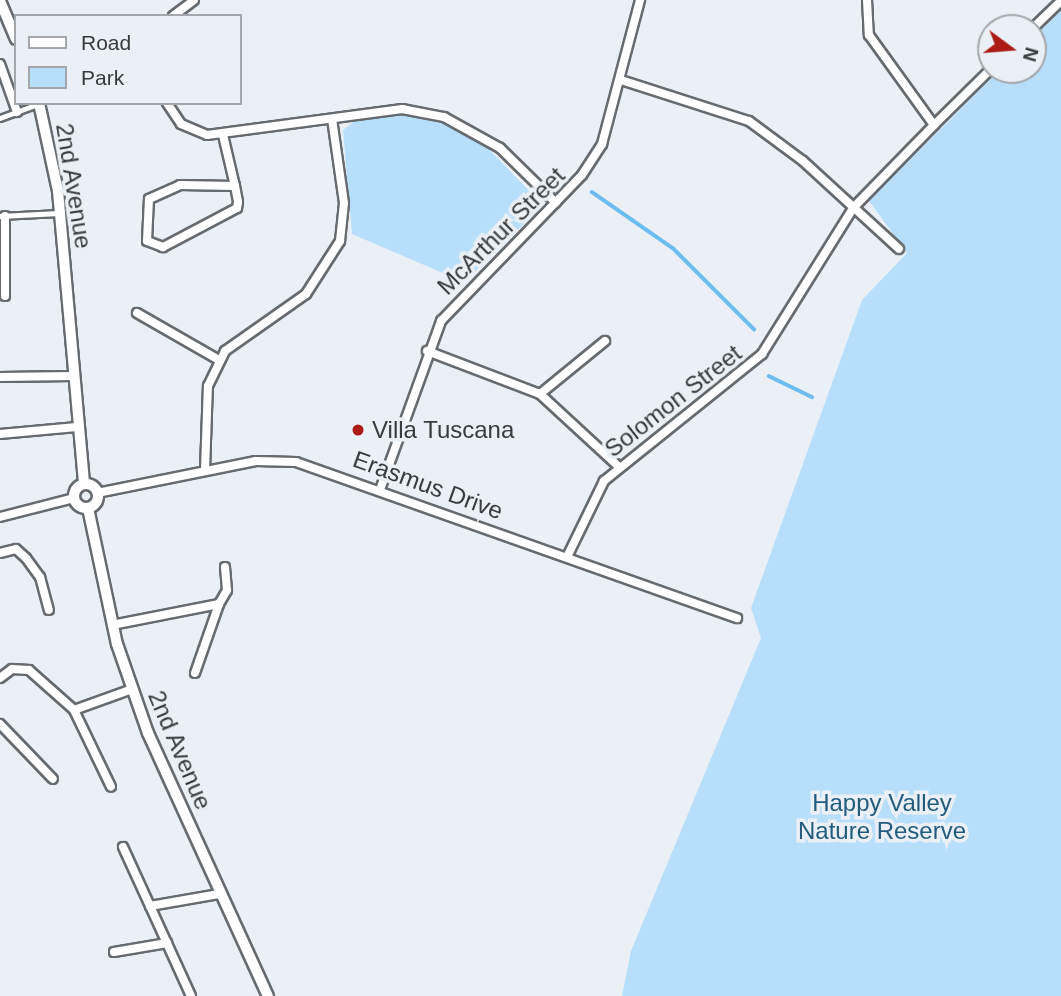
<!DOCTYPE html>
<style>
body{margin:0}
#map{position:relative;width:1061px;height:996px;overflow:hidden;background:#eaf0f5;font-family:Arial,sans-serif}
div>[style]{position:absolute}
.green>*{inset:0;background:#b7dffc}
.stream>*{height:3.5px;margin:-1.75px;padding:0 1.75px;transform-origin:1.75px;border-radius:1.75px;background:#6cbcf0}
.roads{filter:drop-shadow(2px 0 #666b6f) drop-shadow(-2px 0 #666b6f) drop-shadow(0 2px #666b6f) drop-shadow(0 -2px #666b6f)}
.service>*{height:4.5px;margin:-2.25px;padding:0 2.25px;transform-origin:2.25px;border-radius:2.25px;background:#fff}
.minor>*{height:8px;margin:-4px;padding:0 4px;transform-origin:4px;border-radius:4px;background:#fff}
.tertiary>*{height:10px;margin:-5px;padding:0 5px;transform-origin:5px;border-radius:5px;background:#fff}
.tertiary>.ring{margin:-5px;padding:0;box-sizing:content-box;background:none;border:10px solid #fff;border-radius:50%}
.dots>*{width:19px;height:19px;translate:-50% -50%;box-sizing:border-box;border:4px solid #eaf0f5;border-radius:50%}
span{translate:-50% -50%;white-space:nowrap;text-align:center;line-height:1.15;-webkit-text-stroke:7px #eaf0f5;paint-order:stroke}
.street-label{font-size:24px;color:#383a3c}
.poi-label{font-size:24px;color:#383a3c}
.left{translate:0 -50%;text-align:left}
.park-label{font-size:24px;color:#225d80}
.legend{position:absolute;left:14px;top:14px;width:228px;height:91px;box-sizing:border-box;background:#eaf0f5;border:2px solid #a3a7ab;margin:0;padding:9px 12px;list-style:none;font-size:21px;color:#383a3c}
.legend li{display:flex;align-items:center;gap:14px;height:35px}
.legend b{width:35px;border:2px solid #a3a7ab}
.north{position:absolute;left:977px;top:14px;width:70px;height:70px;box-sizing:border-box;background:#eaf0f5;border:2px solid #a3a7ab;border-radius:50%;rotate:106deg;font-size:19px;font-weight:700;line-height:28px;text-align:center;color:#383a3c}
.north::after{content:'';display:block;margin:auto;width:24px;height:32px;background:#ac1b15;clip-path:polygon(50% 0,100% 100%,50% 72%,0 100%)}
</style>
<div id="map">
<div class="green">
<i style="clip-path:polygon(1061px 10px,1061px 996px,622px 996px,631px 951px,761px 638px,751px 608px,862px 300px,907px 253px,869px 201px,1000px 70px,1033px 70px,1033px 38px)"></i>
<i style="clip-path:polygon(410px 115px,449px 124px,481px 141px,536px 198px,533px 214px,464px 282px,352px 234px,343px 130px,356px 120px)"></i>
</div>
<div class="stream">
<i style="left:592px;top:192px;width:98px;rotate:34.7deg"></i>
<i style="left:673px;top:248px;width:115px;rotate:45deg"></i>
<i style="left:769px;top:376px;width:48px;rotate:26deg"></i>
</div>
<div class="roads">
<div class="service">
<i style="left:0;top:118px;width:40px;rotate:-20.2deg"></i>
<i style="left:0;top:216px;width:59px;rotate:-2.9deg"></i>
</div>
<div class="minor">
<i style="left:867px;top:0;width:35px;rotate:87deg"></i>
<i style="left:869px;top:35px;width:111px;rotate:54.2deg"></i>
<i style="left:934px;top:125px;width:80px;rotate:-44.5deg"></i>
<i style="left:173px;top:16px;width:26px;rotate:-37deg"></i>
<i style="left:1033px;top:28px;width:39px;rotate:-44deg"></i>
<i style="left:0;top:64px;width:51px;rotate:70.5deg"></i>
<i style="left:621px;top:80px;width:134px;rotate:17.8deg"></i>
<i style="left:749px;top:121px;width:67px;rotate:36.5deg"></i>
<i style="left:803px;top:161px;width:130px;rotate:42.5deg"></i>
<i style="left:167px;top:103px;width:25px;rotate:56deg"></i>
<i style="left:181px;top:124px;width:28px;rotate:23deg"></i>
<i style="left:207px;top:135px;width:197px;rotate:-7.6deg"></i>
<i style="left:402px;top:109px;width:43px;rotate:10.8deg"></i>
<i style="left:444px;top:117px;width:64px;rotate:29deg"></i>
<i style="left:500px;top:148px;width:78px;rotate:44.5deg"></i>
<i style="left:223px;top:135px;width:52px;rotate:76.8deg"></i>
<i style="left:235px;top:186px;width:16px;rotate:79deg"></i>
<i style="left:238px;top:202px;width:6px;rotate:99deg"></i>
<i style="left:237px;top:208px;width:84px;rotate:152.2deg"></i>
<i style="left:163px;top:247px;width:17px;rotate:-159deg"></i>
<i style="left:147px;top:241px;width:42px;rotate:-87.3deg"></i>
<i style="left:149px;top:199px;width:34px;rotate:-24deg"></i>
<i style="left:180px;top:185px;width:55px;rotate:1deg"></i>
<i style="left:5px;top:296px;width:80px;rotate:-90deg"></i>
<i style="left:137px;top:313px;width:95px;rotate:29.8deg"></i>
<i style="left:427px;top:351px;width:121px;rotate:20.8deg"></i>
<i style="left:540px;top:394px;width:106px;rotate:42.7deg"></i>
<i style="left:0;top:377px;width:73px;rotate:-0.8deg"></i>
<i style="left:540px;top:394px;width:84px;rotate:-39.2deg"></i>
<i style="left:0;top:434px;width:77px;rotate:-5.2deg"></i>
<i style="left:205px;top:470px;width:84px;rotate:-88deg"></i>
<i style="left:208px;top:386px;width:39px;rotate:-64deg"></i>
<i style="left:225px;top:351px;width:99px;rotate:-35.1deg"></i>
<i style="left:306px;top:294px;width:63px;rotate:-57.3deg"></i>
<i style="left:340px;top:241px;width:38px;rotate:-84deg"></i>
<i style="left:344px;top:203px;width:85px;rotate:-98.1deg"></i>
<i style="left:381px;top:487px;width:177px;rotate:-70.1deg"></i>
<i style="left:441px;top:321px;width:203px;rotate:-46deg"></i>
<i style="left:582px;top:175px;width:37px;rotate:-57deg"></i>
<i style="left:602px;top:144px;width:149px;rotate:-75.2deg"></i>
<i style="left:97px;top:493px;width:162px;rotate:-11.4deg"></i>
<i style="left:256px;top:461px;width:40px;rotate:1.4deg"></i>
<i style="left:296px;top:462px;width:468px;rotate:19.5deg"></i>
<i style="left:0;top:517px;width:76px;rotate:-14.4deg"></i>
<i style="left:0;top:553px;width:16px;rotate:-14deg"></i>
<i style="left:16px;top:549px;width:13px;rotate:42deg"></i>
<i style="left:26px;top:558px;width:24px;rotate:54deg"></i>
<i style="left:40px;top:577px;width:34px;rotate:75deg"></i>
<i style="left:567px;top:557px;width:85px;rotate:-64deg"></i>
<i style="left:604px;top:481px;width:203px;rotate:-38.8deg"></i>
<i style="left:762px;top:354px;width:173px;rotate:-58deg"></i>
<i style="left:854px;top:207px;width:115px;rotate:-45.7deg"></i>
<i style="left:112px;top:625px;width:109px;rotate:-11.1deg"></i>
<i style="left:219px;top:604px;width:16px;rotate:-60deg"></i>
<i style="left:227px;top:590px;width:23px;rotate:-95deg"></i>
<i style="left:195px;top:673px;width:73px;rotate:-70.8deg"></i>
<i style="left:0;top:678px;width:15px;rotate:-37deg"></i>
<i style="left:12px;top:669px;width:17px;rotate:3deg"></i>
<i style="left:29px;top:670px;width:60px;rotate:41.6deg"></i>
<i style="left:74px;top:710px;width:62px;rotate:-19.9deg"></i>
<i style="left:74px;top:710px;width:85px;rotate:64.3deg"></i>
<i style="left:0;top:724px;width:76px;rotate:46.1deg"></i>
<i style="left:123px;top:847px;width:65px;rotate:65.4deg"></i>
<i style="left:114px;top:952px;width:54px;rotate:-9.6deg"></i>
<i style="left:191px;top:996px;width:99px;rotate:-114.5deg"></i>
<i style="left:150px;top:906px;width:70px;rotate:-9.9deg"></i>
</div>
<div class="tertiary">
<i style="left:0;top:1px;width:41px;rotate:67.2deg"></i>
<i style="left:39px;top:103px;width:90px;rotate:77.8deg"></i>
<i style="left:58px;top:191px;width:294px;rotate:84.9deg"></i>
<i class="ring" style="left:74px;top:484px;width:14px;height:14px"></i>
<i style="left:88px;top:508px;width:139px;rotate:78deg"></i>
<i style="left:117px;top:644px;width:94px;rotate:70.8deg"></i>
<i style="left:148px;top:733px;width:289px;rotate:65.5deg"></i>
</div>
</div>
<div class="dots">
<i style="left:358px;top:430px;background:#ac1b15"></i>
</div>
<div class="street-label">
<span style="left:74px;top:186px;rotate:81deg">2nd Avenue</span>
<span style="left:501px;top:231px;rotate:-45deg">McArthur Street</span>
<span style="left:673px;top:401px;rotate:-38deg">Solomon Street</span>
<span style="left:428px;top:485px;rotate:20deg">Erasmus Drive</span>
<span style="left:180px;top:750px;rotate:67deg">2nd Avenue</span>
</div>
<div class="poi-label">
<span class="left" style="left:372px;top:430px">Villa Tuscana</span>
</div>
<div class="park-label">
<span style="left:882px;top:817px">Happy Valley<br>Nature Reserve</span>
</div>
<ul class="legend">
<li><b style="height:9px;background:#fff"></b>Road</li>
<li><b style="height:19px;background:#b7dffc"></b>Park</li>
</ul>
<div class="north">N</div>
</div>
